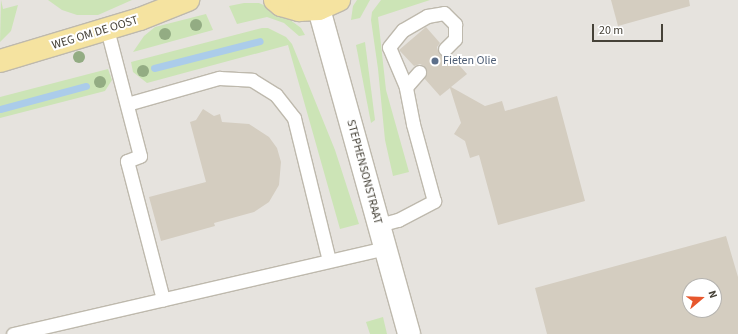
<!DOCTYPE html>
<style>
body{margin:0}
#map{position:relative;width:738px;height:334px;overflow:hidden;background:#f3f1e9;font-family:"Source Sans 3",sans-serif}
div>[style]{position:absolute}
.industrial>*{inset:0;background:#e6e3de}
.green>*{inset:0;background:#cce4b6}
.stream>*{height:7px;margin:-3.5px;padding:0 3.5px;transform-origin:3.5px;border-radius:3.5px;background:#abccea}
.building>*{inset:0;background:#d4cdc0}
.roads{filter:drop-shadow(1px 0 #beb9ad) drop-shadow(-1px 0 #beb9ad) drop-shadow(0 1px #beb9ad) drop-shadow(0 -1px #beb9ad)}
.service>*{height:13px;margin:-6.5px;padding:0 6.5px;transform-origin:6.5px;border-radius:6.5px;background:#fff}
.tertiary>*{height:22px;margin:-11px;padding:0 11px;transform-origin:11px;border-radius:11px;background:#fff}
.primary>*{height:22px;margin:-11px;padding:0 11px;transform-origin:11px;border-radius:11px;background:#f5e3a0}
.trees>*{width:12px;height:12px;margin:-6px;border-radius:50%;background:#93ac83}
.dots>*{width:11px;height:11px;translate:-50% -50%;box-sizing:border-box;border:2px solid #fff;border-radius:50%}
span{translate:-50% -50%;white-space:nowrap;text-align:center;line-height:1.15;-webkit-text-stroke:4px #fff;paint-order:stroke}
.street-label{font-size:12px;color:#464238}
.service-label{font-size:12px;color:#4e5e75}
.left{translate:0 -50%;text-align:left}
.north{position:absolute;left:682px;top:278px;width:40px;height:40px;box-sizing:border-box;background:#fff;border:1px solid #b5b3af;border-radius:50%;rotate:71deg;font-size:11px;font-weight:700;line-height:16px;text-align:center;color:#464238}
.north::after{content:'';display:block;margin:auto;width:14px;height:18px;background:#e7572d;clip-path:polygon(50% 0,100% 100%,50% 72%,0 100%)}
.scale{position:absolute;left:592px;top:24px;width:71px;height:18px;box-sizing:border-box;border:2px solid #464238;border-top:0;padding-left:5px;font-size:12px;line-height:14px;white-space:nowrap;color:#464238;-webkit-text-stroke:3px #fff;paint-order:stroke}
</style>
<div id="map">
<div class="industrial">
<i style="clip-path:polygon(evenodd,0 0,738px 0,738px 334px,0 334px,0 0,690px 286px,714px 286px,714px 310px,690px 310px,690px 286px)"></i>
</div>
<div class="green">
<i style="clip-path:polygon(1px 0,3px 9px,18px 5px,11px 31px,0 42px)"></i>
<i style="clip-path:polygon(48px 0,132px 0,98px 15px,77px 15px,62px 10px)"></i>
<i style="clip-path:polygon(357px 0,370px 0,360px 18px,351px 20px,353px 6px)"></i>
<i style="clip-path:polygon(381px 0,430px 0,378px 17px,386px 90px,409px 172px,393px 176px,385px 140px,378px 69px,371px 20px,372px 12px)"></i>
<i style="clip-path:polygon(244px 3px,259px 3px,281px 13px,301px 28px,305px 35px,299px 36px,284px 23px,267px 17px,237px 24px,229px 6px)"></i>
<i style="clip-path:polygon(206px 14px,213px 30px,133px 52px,144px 36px,155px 27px)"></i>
<i style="clip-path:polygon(262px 28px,268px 28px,286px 37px,292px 44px,335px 150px,359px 224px,340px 229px,288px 45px,147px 83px,133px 72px,131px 62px)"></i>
<i style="clip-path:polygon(365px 42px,375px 120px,371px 123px,356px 45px)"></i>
<i style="clip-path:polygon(108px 69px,112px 80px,105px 91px,0 118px,0 97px)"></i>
<i style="clip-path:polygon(383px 317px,387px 334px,370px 334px,366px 322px)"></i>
</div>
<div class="stream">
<i style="left:154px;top:68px;width:109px;rotate:-14.3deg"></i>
<i style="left:0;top:109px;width:89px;rotate:-15deg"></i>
</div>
<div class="building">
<i style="clip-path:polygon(611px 0,689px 0,690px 6px,618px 26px)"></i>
<i style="clip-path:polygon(426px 27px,440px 43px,437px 47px,439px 54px,443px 57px,450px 55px,467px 74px,451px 87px,485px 106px,502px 101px,505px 111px,557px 96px,585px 201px,498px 225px,479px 155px,470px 158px,465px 141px,454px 134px,461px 123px,450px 88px,440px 96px,424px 78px,427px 73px,424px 66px,420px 64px,414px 66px,399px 50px)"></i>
<i style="clip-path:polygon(203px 109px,214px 116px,220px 114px,222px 122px,249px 124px,269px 137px,277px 148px,281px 162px,279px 185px,269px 202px,254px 212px,214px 223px,215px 226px,161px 241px,149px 197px,206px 182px,190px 122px,196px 120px)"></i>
<i style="clip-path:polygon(evenodd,726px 236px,738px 277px,738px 334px,547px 334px,535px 288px,726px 236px,690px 286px,714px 286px,714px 310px,690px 310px,690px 286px)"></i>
</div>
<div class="roads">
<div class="service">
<i style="left:107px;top:29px;width:131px;rotate:75.4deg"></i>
<i style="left:140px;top:156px;width:14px;rotate:159deg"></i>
<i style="left:127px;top:161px;width:143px;rotate:75.4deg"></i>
<i style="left:406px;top:87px;width:43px;rotate:-113deg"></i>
<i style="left:389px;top:47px;width:22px;rotate:-51deg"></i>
<i style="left:403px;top:30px;width:28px;rotate:-30deg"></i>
<i style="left:427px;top:16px;width:17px;rotate:-10deg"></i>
<i style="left:444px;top:13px;width:16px;rotate:45deg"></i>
<i style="left:455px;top:24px;width:15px;rotate:90deg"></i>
<i style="left:455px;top:39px;width:14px;rotate:135deg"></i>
<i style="left:127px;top:104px;width:96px;rotate:-15.8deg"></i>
<i style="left:219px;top:78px;width:33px;rotate:3deg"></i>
<i style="left:252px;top:80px;width:28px;rotate:32deg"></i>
<i style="left:276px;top:95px;width:29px;rotate:52deg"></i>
<i style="left:294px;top:118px;width:146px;rotate:76.2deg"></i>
<i style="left:379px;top:225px;width:20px;rotate:-15deg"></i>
<i style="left:398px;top:220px;width:41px;rotate:-27.8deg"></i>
<i style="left:434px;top:201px;width:80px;rotate:-105.3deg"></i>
<i style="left:413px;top:124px;width:38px;rotate:-101deg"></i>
<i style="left:406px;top:87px;width:20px;rotate:-49deg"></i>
<i style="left:13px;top:334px;width:382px;rotate:-13deg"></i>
</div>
<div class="tertiary">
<i style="left:319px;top:9px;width:337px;rotate:74.5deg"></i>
</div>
<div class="primary">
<i style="left:275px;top:0;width:8px;rotate:40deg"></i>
<i style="left:281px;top:5px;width:19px;rotate:16deg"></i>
<i style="left:299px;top:10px;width:20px;rotate:-3deg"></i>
<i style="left:319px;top:9px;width:22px;rotate:-24deg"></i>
<i style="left:0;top:61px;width:146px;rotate:-16.7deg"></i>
<i style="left:140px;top:19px;width:52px;rotate:-21.6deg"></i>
</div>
</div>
<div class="trees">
<i style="left:196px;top:25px"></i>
<i style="left:165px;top:34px"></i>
<i style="left:79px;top:57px"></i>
<i style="left:143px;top:71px"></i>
<i style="left:100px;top:82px"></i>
</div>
<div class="dots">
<i style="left:435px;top:61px;background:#5c6f8a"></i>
</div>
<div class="street-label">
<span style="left:95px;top:33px;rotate:-17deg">WEG OM DE OOST</span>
<span style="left:364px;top:172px;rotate:75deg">STEPHENSONSTRAAT</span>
</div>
<div class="service-label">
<span class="left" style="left:443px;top:61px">Fieten Olie</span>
</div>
<div class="north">N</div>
<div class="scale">20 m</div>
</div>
